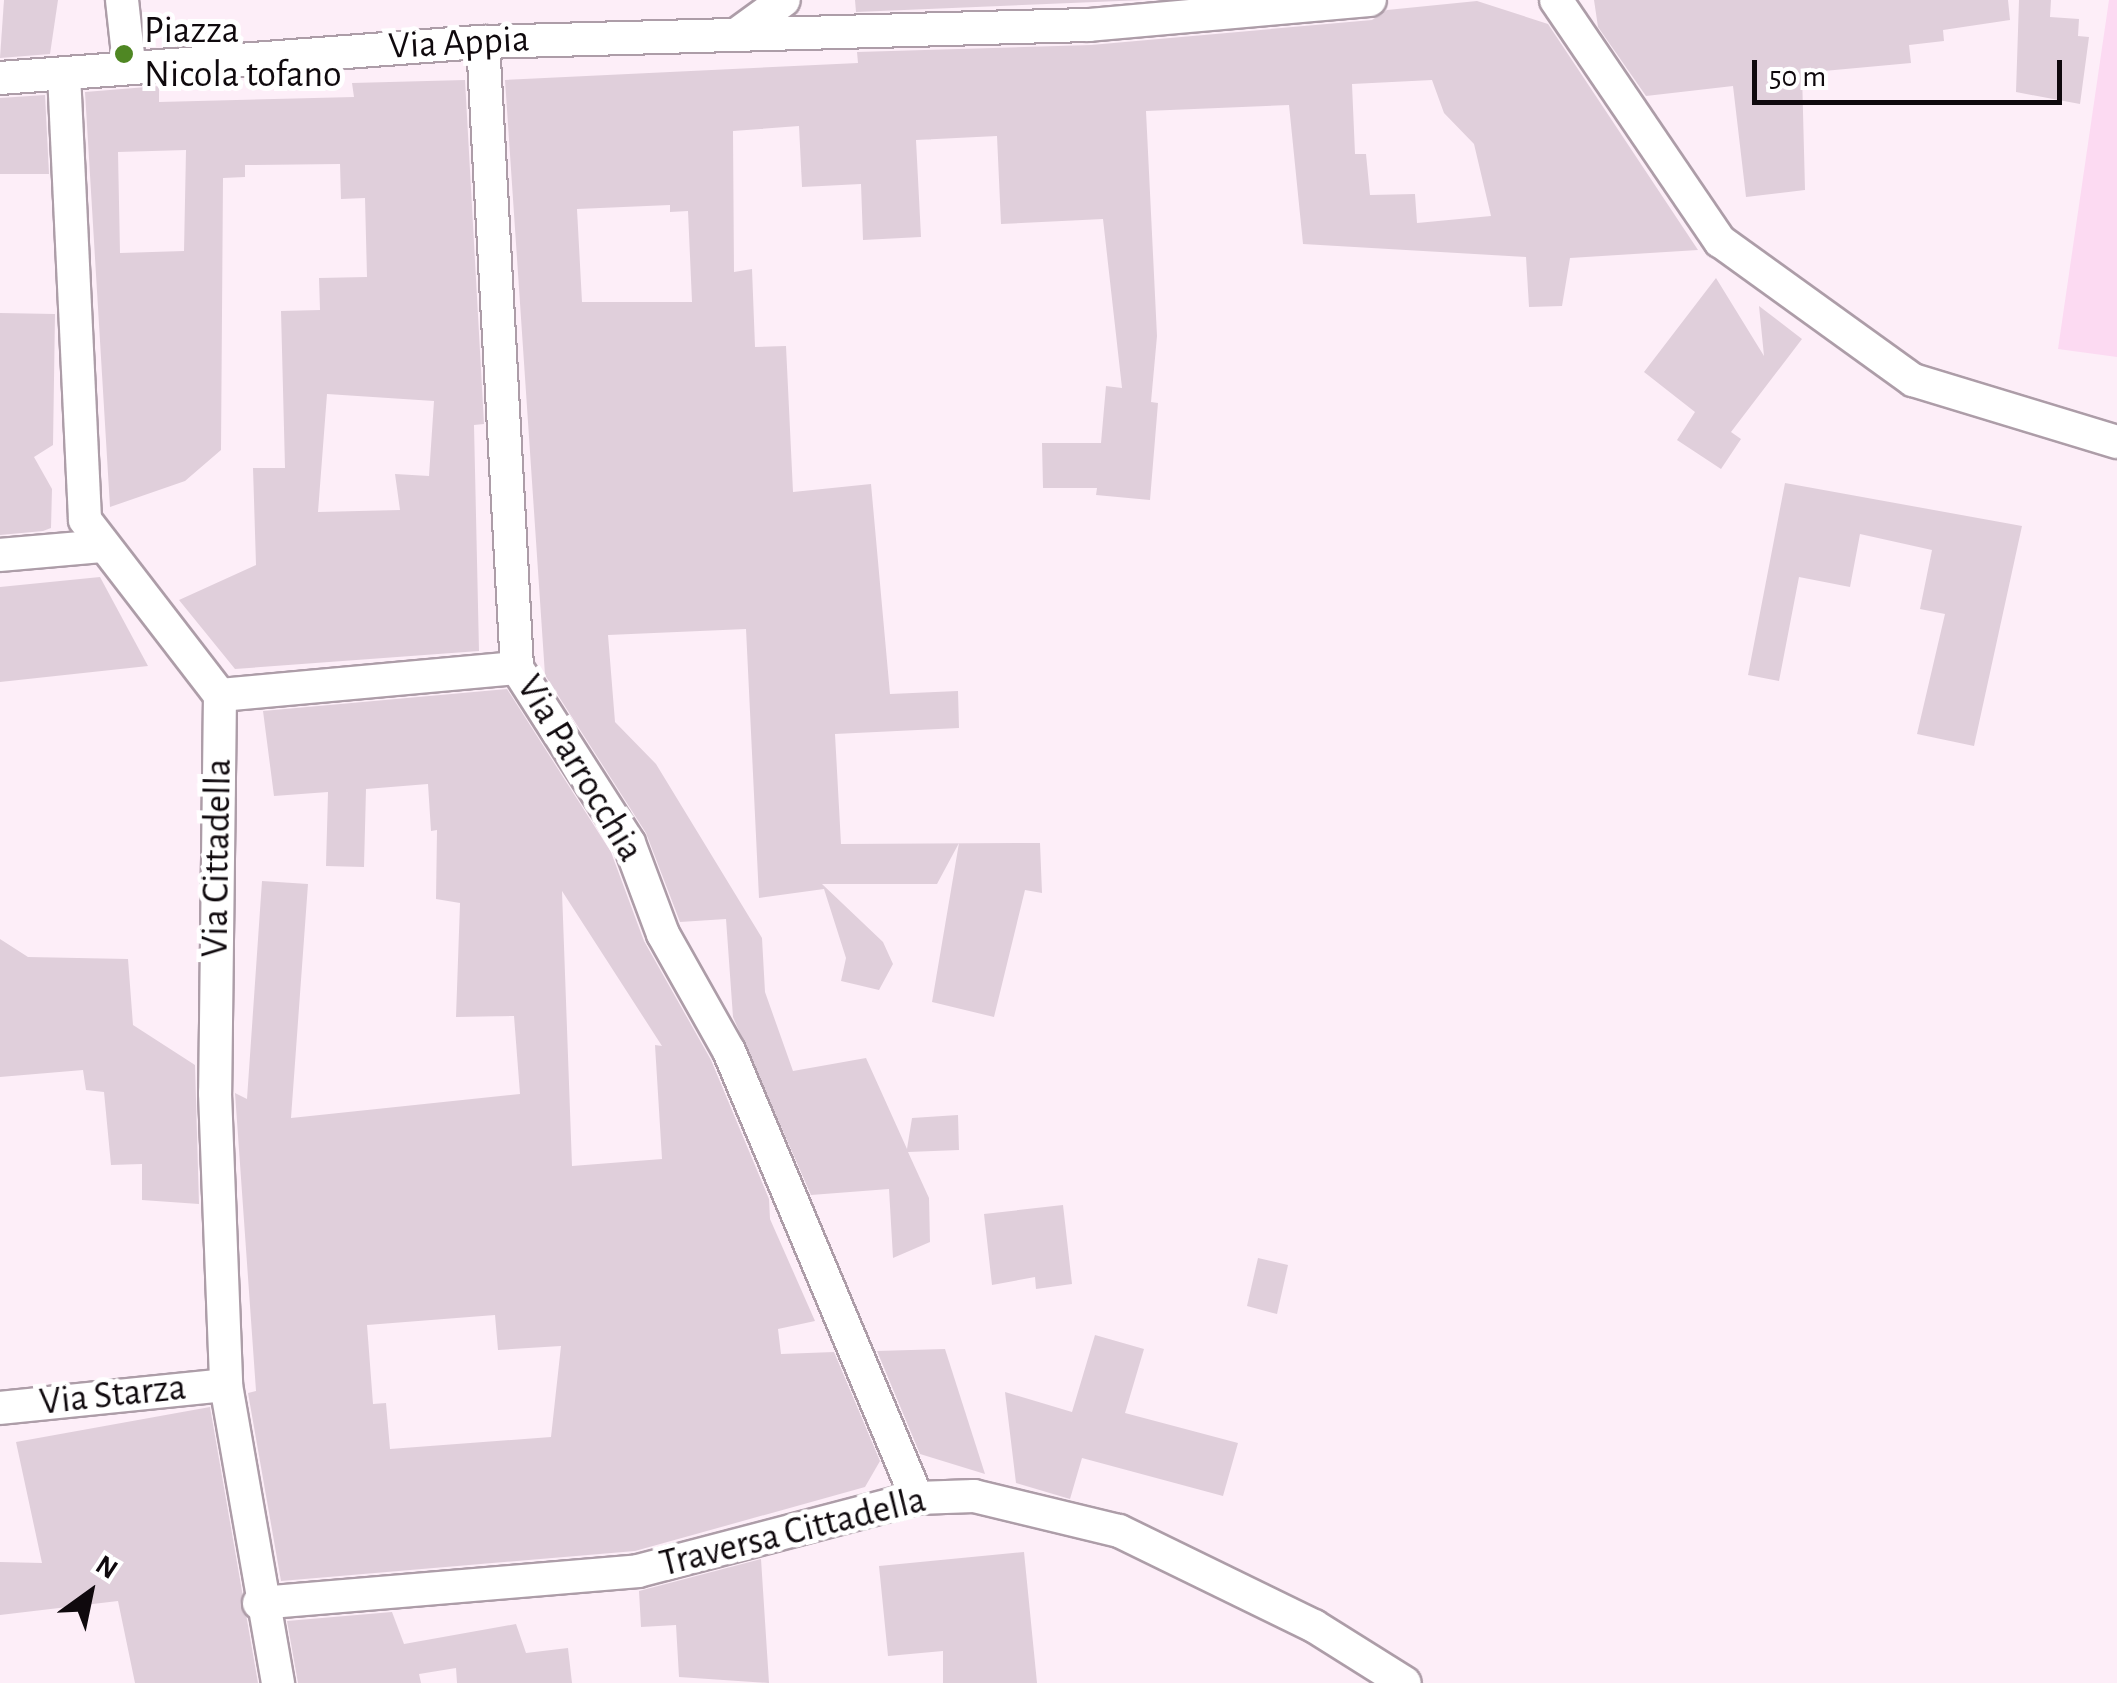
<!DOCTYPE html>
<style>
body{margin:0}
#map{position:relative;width:2117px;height:1683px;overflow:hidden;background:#fdeef8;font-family:"Alegreya Sans",sans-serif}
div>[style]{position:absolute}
.green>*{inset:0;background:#fcdaf2}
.building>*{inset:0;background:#e0cfdb}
.roads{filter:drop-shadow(2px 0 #ad9da8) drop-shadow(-2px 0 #ad9da8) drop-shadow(0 2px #ad9da8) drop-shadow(0 -2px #ad9da8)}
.street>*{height:32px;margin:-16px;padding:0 16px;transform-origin:16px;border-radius:16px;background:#fff}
.dots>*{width:28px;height:28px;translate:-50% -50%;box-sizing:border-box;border:5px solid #fff;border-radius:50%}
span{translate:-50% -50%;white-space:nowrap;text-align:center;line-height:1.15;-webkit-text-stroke:10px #fff;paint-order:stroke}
.poi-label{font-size:38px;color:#0f090d}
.left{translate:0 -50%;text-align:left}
.street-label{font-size:38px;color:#0f090d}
.north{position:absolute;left:40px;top:1543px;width:100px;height:100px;-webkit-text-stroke:8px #fff;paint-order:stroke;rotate:33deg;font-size:28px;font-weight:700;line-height:40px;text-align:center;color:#0f090d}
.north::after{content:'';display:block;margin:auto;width:35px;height:45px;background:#0f090d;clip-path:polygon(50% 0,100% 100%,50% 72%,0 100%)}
.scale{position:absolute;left:1752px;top:60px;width:310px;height:45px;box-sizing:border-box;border:5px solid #0f090d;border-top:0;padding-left:12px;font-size:30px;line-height:35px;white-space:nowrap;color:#0f090d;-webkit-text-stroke:8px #fff;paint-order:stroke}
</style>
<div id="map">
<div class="green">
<i style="clip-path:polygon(2109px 0,2117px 0,2117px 357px,2058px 349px)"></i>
</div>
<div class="building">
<i style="clip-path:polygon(4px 0,58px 0,50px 54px,0 58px)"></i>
<i style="clip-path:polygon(855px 0,1144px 0,856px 12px)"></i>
<i style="clip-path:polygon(1594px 0,2008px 0,2010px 20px,1943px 30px,1944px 41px,1909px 45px,1911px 63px,1802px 73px,1805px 190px,1746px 197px,1733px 86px,1646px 96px,1598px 27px)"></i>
<i style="clip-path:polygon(2019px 0,2051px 0,2050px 17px,2079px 19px,2078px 36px,2089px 37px,2080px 104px,2016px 92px)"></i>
<i style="clip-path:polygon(evenodd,1477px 1px,1548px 24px,1698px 250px,1570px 258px,1562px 306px,1529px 307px,1526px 257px,1303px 244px,1289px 105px,1146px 111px,1157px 336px,1151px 402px,1158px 403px,1150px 500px,1096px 495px,1097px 488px,1043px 488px,1042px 443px,1101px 443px,1106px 386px,1122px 388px,1103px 219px,1001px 224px,997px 136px,916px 140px,921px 237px,863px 240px,861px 184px,802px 187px,799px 126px,733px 131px,734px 272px,752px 269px,755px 347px,786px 346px,793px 492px,871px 484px,890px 694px,958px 691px,959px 728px,835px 734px,841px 844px,1040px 843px,1042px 893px,1025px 890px,994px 1017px,932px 1002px,959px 843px,937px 884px,822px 884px,883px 942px,893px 964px,879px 990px,841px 981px,846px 958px,824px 889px,759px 898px,746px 629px,608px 635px,615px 722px,656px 764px,762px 938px,765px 992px,793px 1071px,866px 1058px,907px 1149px,912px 1118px,958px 1115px,959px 1150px,908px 1152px,929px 1198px,930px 1242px,893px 1258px,889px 1189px,811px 1195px,733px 1017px,726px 919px,680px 922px,646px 833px,545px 675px,505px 80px,858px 63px,857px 52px,1091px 45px,1372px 20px,1387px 10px,1477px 1px,1432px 80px,1444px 113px,1474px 144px,1491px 216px,1417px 223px,1415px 194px,1370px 195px,1366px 154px,1355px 154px,1352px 84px,1432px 80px,1477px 1px,670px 205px,670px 212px,688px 211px,692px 302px,582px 302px,577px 209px,670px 205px)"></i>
<i style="clip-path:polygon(evenodd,465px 80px,484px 424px,474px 425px,479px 651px,235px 669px,179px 600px,256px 565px,253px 468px,285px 468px,281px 311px,320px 310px,319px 278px,367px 277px,365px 198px,341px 199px,340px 164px,245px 165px,245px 177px,223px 178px,221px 450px,185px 481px,110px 507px,85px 92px,159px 86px,159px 102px,354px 97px,352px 83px,465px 80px,186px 150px,184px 251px,120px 253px,118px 152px,186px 150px,465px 80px,327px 394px,434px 401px,429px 476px,395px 474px,400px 510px,318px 512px,327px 394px)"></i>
<i style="clip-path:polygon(45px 95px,49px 174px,0 174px,0 98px)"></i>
<i style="clip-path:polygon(1716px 278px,1764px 356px,1759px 306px,1802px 339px,1731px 432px,1741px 439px,1721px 469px,1677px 440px,1695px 412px,1644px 372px)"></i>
<i style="clip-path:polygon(0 313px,55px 314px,53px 445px,34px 457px,52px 489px,51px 528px,43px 531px,0 535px)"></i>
<i style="clip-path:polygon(1785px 483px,2022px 526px,1974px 746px,1917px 734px,1945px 614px,1920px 609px,1932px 550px,1860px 534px,1850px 587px,1799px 577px,1779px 681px,1748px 675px)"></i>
<i style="clip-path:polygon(100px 577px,148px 666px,0 682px,0 587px)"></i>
<i style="clip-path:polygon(evenodd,507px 689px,611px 852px,644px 941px,711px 1060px,769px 1199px,770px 1219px,815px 1321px,778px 1329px,781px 1354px,834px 1352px,880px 1461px,865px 1487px,635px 1551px,281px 1581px,248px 1393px,256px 1391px,235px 1093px,247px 1099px,262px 881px,308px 884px,291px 1118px,520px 1094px,514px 1016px,456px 1017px,460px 903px,436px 899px,437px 830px,431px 831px,428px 784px,366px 789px,364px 867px,326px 866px,328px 792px,274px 796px,263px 711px,507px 689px,562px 891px,662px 1046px,655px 1045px,662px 1159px,572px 1166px,562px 891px,507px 689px,495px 1315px,498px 1350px,561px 1346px,551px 1437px,390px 1449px,386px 1403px,373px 1404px,367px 1325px,495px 1315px)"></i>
<i style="clip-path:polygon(0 939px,28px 957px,128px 959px,133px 1025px,195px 1065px,199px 1204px,142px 1200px,142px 1164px,111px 1165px,104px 1092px,86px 1090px,83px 1070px,0 1077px)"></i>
<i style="clip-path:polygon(1063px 1205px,1072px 1284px,1036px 1289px,1035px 1277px,992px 1285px,984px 1214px)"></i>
<i style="clip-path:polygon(1258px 1258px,1288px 1265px,1277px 1314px,1247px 1306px)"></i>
<i style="clip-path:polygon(1095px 1335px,1144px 1349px,1125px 1413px,1238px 1443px,1223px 1496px,1082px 1458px,1070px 1499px,1016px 1483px,1005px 1392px,1072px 1412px)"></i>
<i style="clip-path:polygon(945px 1349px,985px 1474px,920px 1454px,877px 1351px)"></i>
<i style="clip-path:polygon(210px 1407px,258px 1683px,135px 1683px,118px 1601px,0 1615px,0 1562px,42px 1563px,16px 1442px)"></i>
<i style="clip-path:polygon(1024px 1552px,1037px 1683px,943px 1683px,943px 1651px,888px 1656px,879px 1566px)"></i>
<i style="clip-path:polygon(761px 1559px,769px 1683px,679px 1677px,676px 1625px,641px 1627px,639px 1591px)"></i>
<i style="clip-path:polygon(392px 1612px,404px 1644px,516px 1624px,526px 1653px,568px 1648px,572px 1683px,457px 1683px,456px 1668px,419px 1674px,421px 1683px,298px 1683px,287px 1621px)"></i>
</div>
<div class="roads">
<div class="street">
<i style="left:122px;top:0;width:63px;rotate:83.7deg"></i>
<i style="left:1556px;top:0;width:292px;rotate:55.8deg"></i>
<i style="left:1720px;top:241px;width:238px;rotate:35.8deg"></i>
<i style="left:1913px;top:380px;width:213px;rotate:16.9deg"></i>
<i style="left:740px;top:32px;width:54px;rotate:-36deg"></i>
<i style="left:483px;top:42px;width:627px;rotate:86.89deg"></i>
<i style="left:517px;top:668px;width:208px;rotate:57.4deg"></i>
<i style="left:629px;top:843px;width:97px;rotate:69.5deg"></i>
<i style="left:663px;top:934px;width:134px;rotate:60.6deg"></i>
<i style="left:729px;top:1051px;width:485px;rotate:67.2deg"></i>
<i style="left:64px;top:74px;width:446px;rotate:87.3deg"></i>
<i style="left:85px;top:520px;width:221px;rotate:52.4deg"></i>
<i style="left:220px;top:695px;width:398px;rotate:90.7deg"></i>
<i style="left:215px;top:1093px;width:292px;rotate:87.8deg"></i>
<i style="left:226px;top:1385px;width:303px;rotate:80.1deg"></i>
<i style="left:0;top:78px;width:484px;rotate:-4.3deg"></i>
<i style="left:483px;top:42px;width:606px;rotate:-1.61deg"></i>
<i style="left:1089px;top:25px;width:282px;rotate:-5.1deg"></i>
<i style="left:0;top:555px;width:103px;rotate:-5deg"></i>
<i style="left:220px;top:695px;width:298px;rotate:-5.2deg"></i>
<i style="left:0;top:1408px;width:227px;rotate:-5.8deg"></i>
<i style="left:259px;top:1603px;width:380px;rotate:-4.8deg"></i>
<i style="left:638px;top:1571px;width:288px;rotate:-14.7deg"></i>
<i style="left:917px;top:1498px;width:57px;rotate:-2deg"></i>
<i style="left:974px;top:1496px;width:149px;rotate:13.6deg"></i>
<i style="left:1119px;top:1531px;width:217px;rotate:26deg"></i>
<i style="left:1314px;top:1626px;width:107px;rotate:32.1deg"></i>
</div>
</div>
<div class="dots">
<i style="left:124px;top:54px;background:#4f8723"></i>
</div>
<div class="poi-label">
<span class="left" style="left:144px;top:54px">Piazza<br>Nicola tofano</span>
</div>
<div class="street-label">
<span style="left:459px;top:44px;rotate:-3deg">Via Appia</span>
<span style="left:579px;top:769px;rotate:59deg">Via Parrocchia</span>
<span style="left:218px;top:858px;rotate:-89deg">Via Cittadella</span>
<span style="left:113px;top:1396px;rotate:-6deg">Via Starza</span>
<span style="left:793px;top:1533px;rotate:-14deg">Traversa Cittadella</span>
</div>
<div class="north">N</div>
<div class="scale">50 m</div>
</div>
